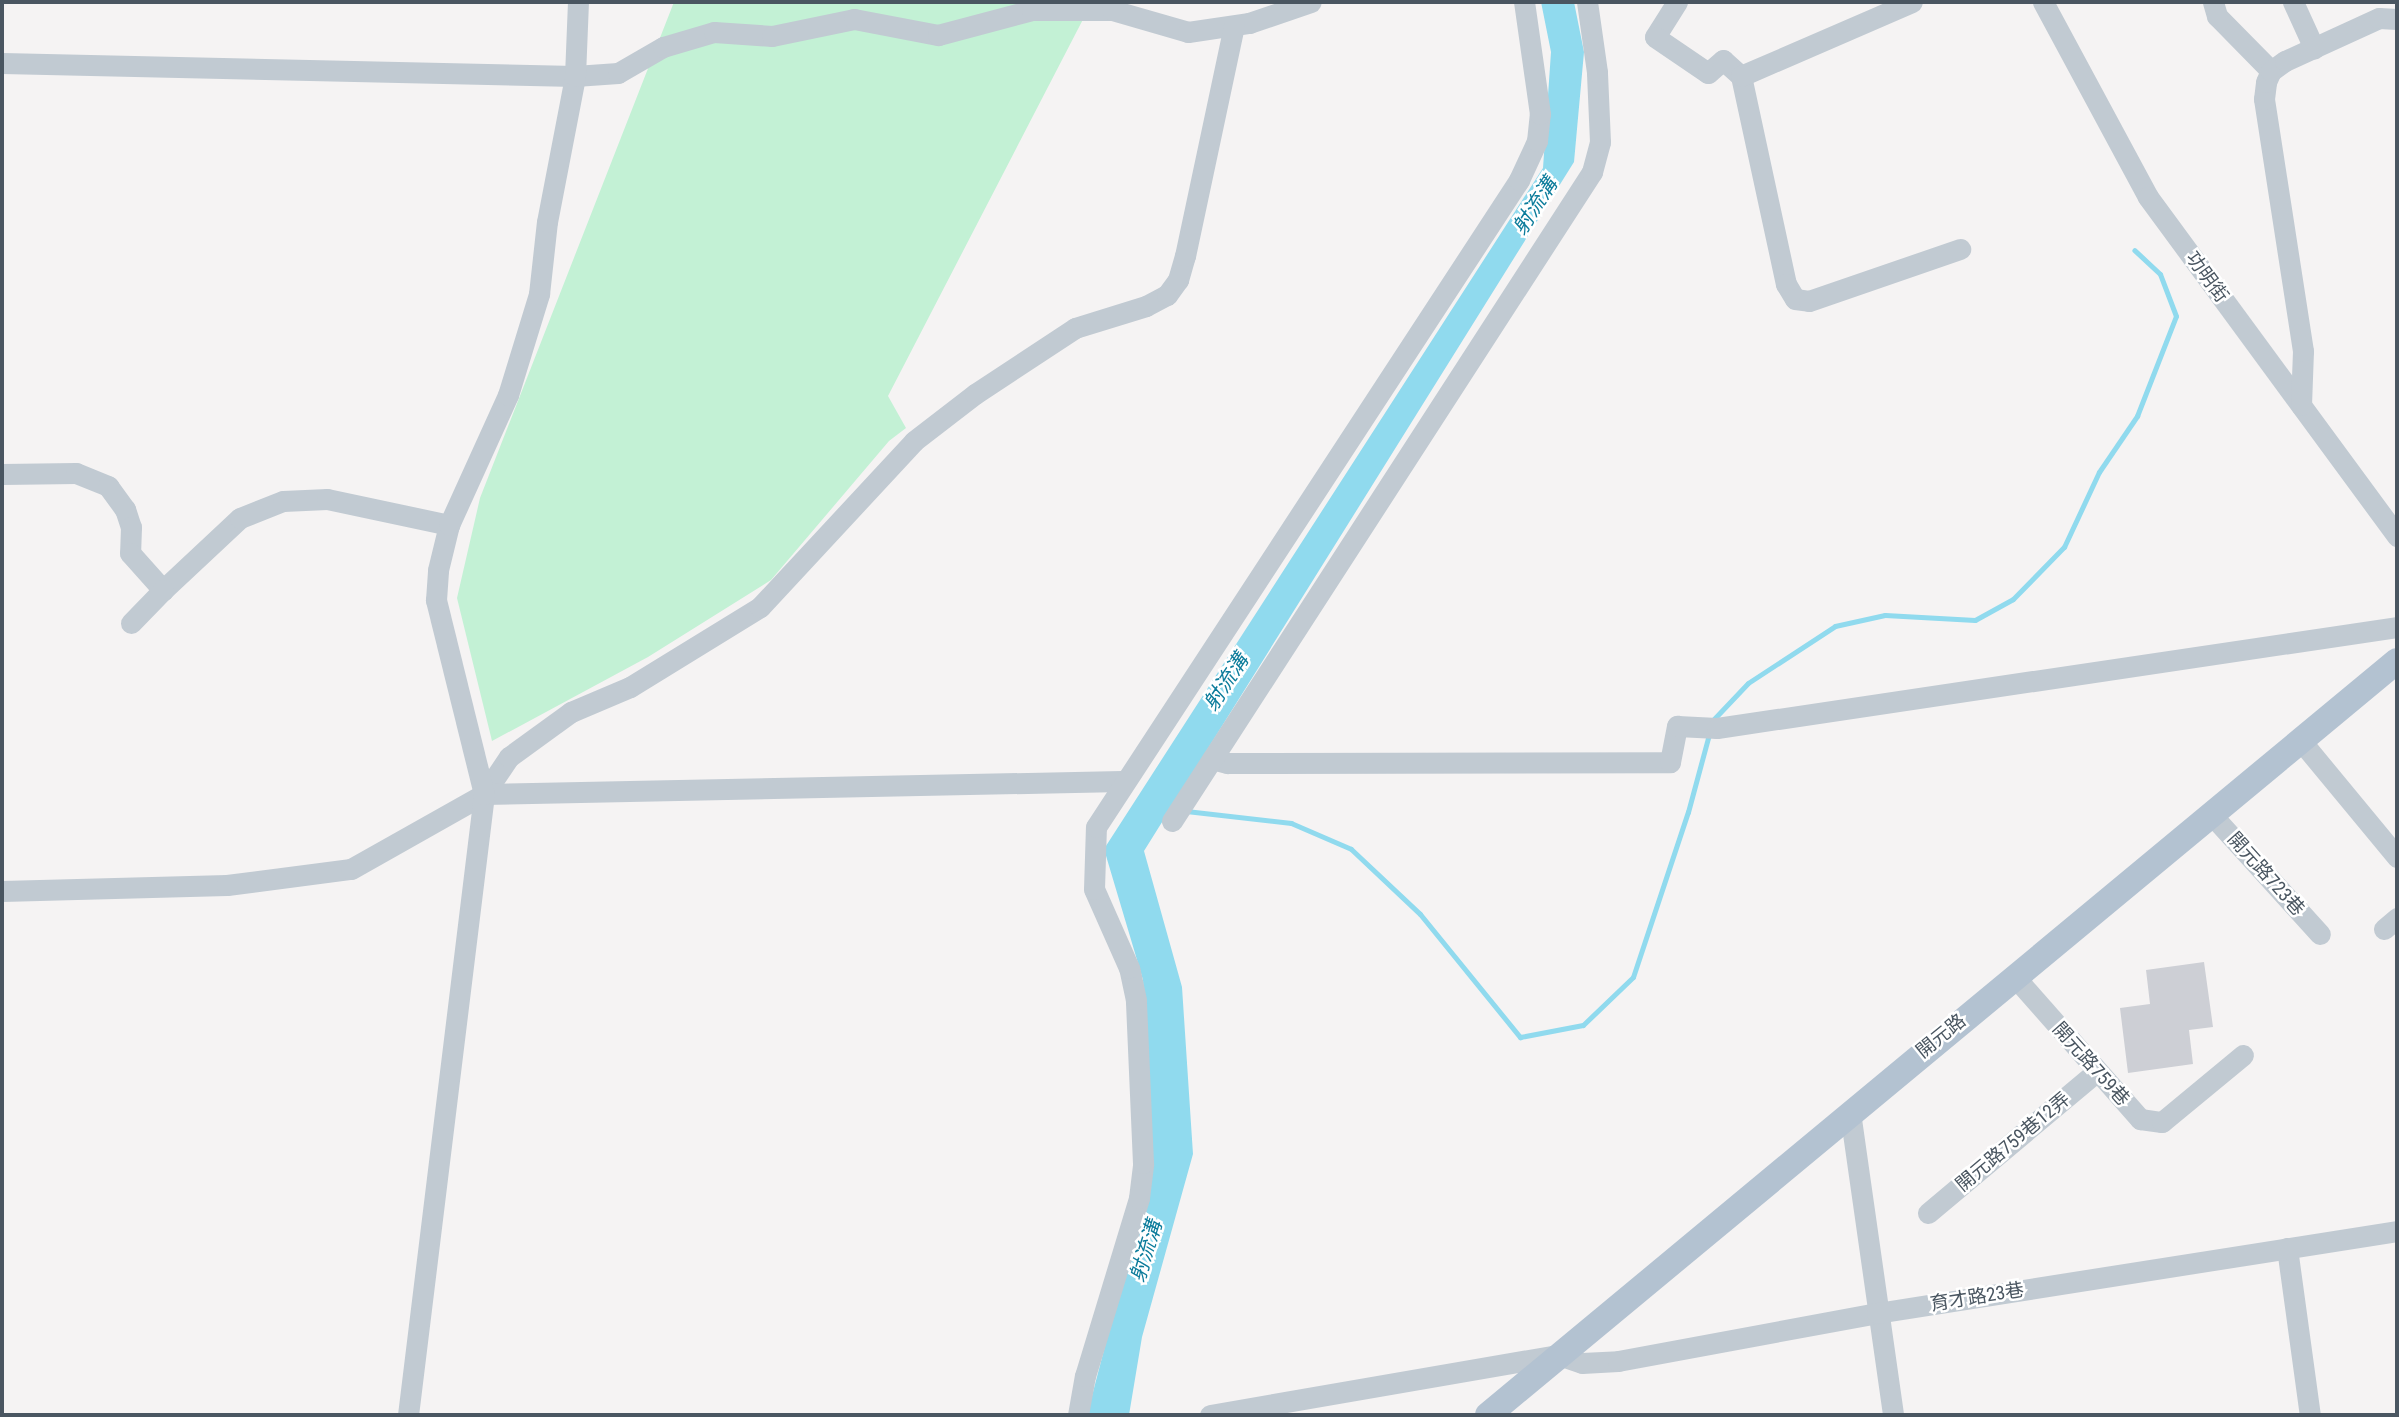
<!DOCTYPE html>
<meta charset="utf-8">
<style>
body{margin:0}
#map{position:relative;width:2399px;height:1417px;overflow:hidden;background:#f5f3f3;font-family:"Roboto Condensed","Noto Sans TC",sans-serif}
div>[style]{position:absolute}
.green>*{inset:0;background:#c3f1d5}
.water>*{inset:0;background:#90daee}
.stream>*{height:5px;margin:-2.5px;padding:0 2.5px;transform-origin:2.5px;border-radius:2.5px;background:#90daee}
.building>*{inset:0;background:#cdcfd5}
.minor>*{height:21px;margin:-10.5px;padding:0 10.5px;transform-origin:10.5px;border-radius:10.5px;background:#c1cad2}
.major>*{height:26px;margin:-13px;padding:0 13px;transform-origin:13px;border-radius:13px;background:#b3c2d1}
span{translate:-50% -50%;white-space:nowrap;text-align:center;line-height:1.15;-webkit-text-stroke:5px #fff;paint-order:stroke}
.street-label{font-size:19px;color:#4a5661}
.water-label{font-size:21px;color:#0c7c9b;font-style:italic}
.frame{position:absolute;inset:0;border:4px solid #4a5661;pointer-events:none}
</style>
<div id="map">
<div class="green">
<i style="clip-path:polygon(674px 2px,1092px 2px,888px 396px,906px 428px,889px 441px,771px 580px,648px 657px,492px 741px,457px 598px,480px 498px)"></i>
</div>
<div class="water">
<i style="clip-path:polygon(1541px 2px,1574px 2px,1584px 52px,1574px 162px,1144px 851px,1182px 987px,1193px 1154px,1142px 1337px,1129px 1415px,1087px 1415px,1150px 1174px,1143px 980px,1104px 849px,1543px 168px,1551px 52px)"></i>
</div>
<div class="stream">
<i style="left:1712px;top:721px;width:52px;rotate:-46.5deg"></i>
<i style="left:1748px;top:683px;width:104px;rotate:-33.2deg"></i>
<i style="left:1835px;top:626px;width:51px;rotate:-12.4deg"></i>
<i style="left:1885px;top:615px;width:90px;rotate:3.2deg"></i>
<i style="left:1975px;top:620px;width:43px;rotate:-28.9deg"></i>
<i style="left:2013px;top:599px;width:73px;rotate:-45.6deg"></i>
<i style="left:2064px;top:547px;width:83px;rotate:-65deg"></i>
<i style="left:2099px;top:472px;width:68px;rotate:-55.8deg"></i>
<i style="left:2137px;top:416px;width:107px;rotate:-68.7deg"></i>
<i style="left:2176px;top:316px;width:45px;rotate:-110.9deg"></i>
<i style="left:2160px;top:274px;width:35px;rotate:-137deg"></i>
<i style="left:1186px;top:811px;width:106px;rotate:6.5deg"></i>
<i style="left:1291px;top:823px;width:65px;rotate:23.4deg"></i>
<i style="left:1351px;top:849px;width:95px;rotate:43.3deg"></i>
<i style="left:1420px;top:914px;width:159px;rotate:50.9deg"></i>
<i style="left:1520px;top:1037px;width:64px;rotate:-10.8deg"></i>
<i style="left:1583px;top:1025px;width:69px;rotate:-43.8deg"></i>
<i style="left:1633px;top:977px;width:174px;rotate:-71.6deg"></i>
<i style="left:1688px;top:812px;width:81px;rotate:-74.9deg"></i>
</div>
<div class="building">
<i style="clip-path:polygon(2204px 962px,2213px 1027px,2189px 1030px,2193px 1064px,2128px 1073px,2120px 1008px,2150px 1004px,2146px 970px)"></i>
</div>
<div class="minor">
<i style="left:1677px;top:2px;width:41px;rotate:122.2deg"></i>
<i style="left:1655px;top:37px;width:64px;rotate:34.2deg"></i>
<i style="left:1708px;top:73px;width:20px;rotate:-41deg"></i>
<i style="left:1723px;top:60px;width:24px;rotate:42deg"></i>
<i style="left:2043px;top:2px;width:221px;rotate:61.7deg"></i>
<i style="left:2148px;top:197px;width:421px;rotate:53.7deg"></i>
<i style="left:2213px;top:2px;width:15px;rotate:74deg"></i>
<i style="left:2217px;top:16px;width:77px;rotate:45.5deg"></i>
<i style="left:2293px;top:2px;width:51px;rotate:65.5deg"></i>
<i style="left:2px;top:63px;width:573px;rotate:1.3deg"></i>
<i style="left:575px;top:76px;width:43px;rotate:-4deg"></i>
<i style="left:618px;top:73px;width:52px;rotate:-30deg"></i>
<i style="left:663px;top:47px;width:53px;rotate:-16.4deg"></i>
<i style="left:714px;top:32px;width:58px;rotate:3.9deg"></i>
<i style="left:772px;top:36px;width:84px;rotate:-11.7deg"></i>
<i style="left:854px;top:19px;width:86px;rotate:10.8deg"></i>
<i style="left:938px;top:35px;width:97px;rotate:-14.9deg"></i>
<i style="left:1032px;top:10px;width:80px"></i>
<i style="left:1112px;top:10px;width:79px;rotate:16.1deg"></i>
<i style="left:1188px;top:32px;width:62px;rotate:-8.4deg"></i>
<i style="left:1249px;top:23px;width:65px;rotate:-18.7deg"></i>
<i style="left:1741px;top:76px;width:213px;rotate:77.8deg"></i>
<i style="left:1786px;top:284px;width:17px;rotate:59deg"></i>
<i style="left:1795px;top:299px;width:14px;rotate:8deg"></i>
<i style="left:1809px;top:301px;width:160px;rotate:-19deg"></i>
<i style="left:1741px;top:76px;width:186px;rotate:-23.4deg"></i>
<i style="left:2301px;top:405px;width:54px;rotate:-87.9deg"></i>
<i style="left:2303px;top:351px;width:255px;rotate:-98.8deg"></i>
<i style="left:2264px;top:99px;width:17px;rotate:-83deg"></i>
<i style="left:2266px;top:82px;width:12px;rotate:-66deg"></i>
<i style="left:2271px;top:71px;width:17px;rotate:-36deg"></i>
<i style="left:2285px;top:61px;width:103px;rotate:-24.6deg"></i>
<i style="left:2379px;top:18px;width:18px;rotate:3deg"></i>
<i style="left:2px;top:474px;width:74px;rotate:-0.8deg"></i>
<i style="left:76px;top:473px;width:35px;rotate:22deg"></i>
<i style="left:108px;top:486px;width:29px;rotate:54deg"></i>
<i style="left:125px;top:509px;width:19px;rotate:72deg"></i>
<i style="left:131px;top:527px;width:26px;rotate:92deg"></i>
<i style="left:130px;top:553px;width:50px;rotate:48.3deg"></i>
<i style="left:163px;top:590px;width:105px;rotate:-43.1deg"></i>
<i style="left:240px;top:518px;width:46px;rotate:-21.6deg"></i>
<i style="left:283px;top:501px;width:44px;rotate:-2.6deg"></i>
<i style="left:327px;top:499px;width:125px;rotate:12deg"></i>
<i style="left:131px;top:623px;width:46px;rotate:-45.9deg"></i>
<i style="left:2301px;top:741px;width:151px;rotate:50.4deg"></i>
<i style="left:1212px;top:759px;width:16px;rotate:15deg"></i>
<i style="left:1227px;top:763px;width:443px;rotate:-0.1deg"></i>
<i style="left:1670px;top:762px;width:37px;rotate:-79deg"></i>
<i style="left:1677px;top:726px;width:40px;rotate:2.9deg"></i>
<i style="left:1717px;top:728px;width:687px;rotate:-8.45deg"></i>
<i style="left:484px;top:794px;width:45px;rotate:-56deg"></i>
<i style="left:509px;top:757px;width:77px;rotate:-36deg"></i>
<i style="left:571px;top:712px;width:64px;rotate:-23deg"></i>
<i style="left:630px;top:687px;width:153px;rotate:-31.6deg"></i>
<i style="left:760px;top:607px;width:226px;rotate:-47.1deg"></i>
<i style="left:914px;top:441px;width:77px;rotate:-37.6deg"></i>
<i style="left:975px;top:394px;width:120px;rotate:-33.4deg"></i>
<i style="left:1075px;top:328px;width:74px;rotate:-17.2deg"></i>
<i style="left:1146px;top:306px;width:24px;rotate:-28deg"></i>
<i style="left:1167px;top:295px;width:19px;rotate:-54deg"></i>
<i style="left:1178px;top:280px;width:25px;rotate:-74deg"></i>
<i style="left:1185px;top:256px;width:235px;rotate:-78deg"></i>
<i style="left:2211px;top:814px;width:162px;rotate:47.8deg"></i>
<i style="left:1172px;top:821px;width:773px;rotate:-57.09deg"></i>
<i style="left:1592px;top:172px;width:31px;rotate:-75deg"></i>
<i style="left:1600px;top:142px;width:70px;rotate:-92.5deg"></i>
<i style="left:1597px;top:72px;width:71px;rotate:-98.1deg"></i>
<i style="left:2px;top:891px;width:225px;rotate:-1.5deg"></i>
<i style="left:227px;top:885px;width:125px;rotate:-7.4deg"></i>
<i style="left:351px;top:869px;width:153px;rotate:-29.4deg"></i>
<i style="left:484px;top:794px;width:638px;rotate:-1.17deg"></i>
<i style="left:2384px;top:929px;width:17px;rotate:-40deg"></i>
<i style="left:2014px;top:976px;width:191px;rotate:48.6deg"></i>
<i style="left:2140px;top:1119px;width:22px;rotate:8deg"></i>
<i style="left:2162px;top:1122px;width:105px;rotate:-39.6deg"></i>
<i style="left:1850px;top:1112px;width:306px;rotate:81.9deg"></i>
<i style="left:1928px;top:1213px;width:221px;rotate:-40deg"></i>
<i style="left:2287px;top:1248px;width:169px;rotate:82.2deg"></i>
<i style="left:408px;top:1415px;width:626px;rotate:-83.02deg"></i>
<i style="left:484px;top:794px;width:200px;rotate:-103.9deg"></i>
<i style="left:436px;top:600px;width:30px;rotate:-86deg"></i>
<i style="left:438px;top:570px;width:46px;rotate:-76.3deg"></i>
<i style="left:449px;top:525px;width:143px;rotate:-65.6deg"></i>
<i style="left:508px;top:395px;width:106px;rotate:-72.9deg"></i>
<i style="left:539px;top:294px;width:72px;rotate:-83.7deg"></i>
<i style="left:547px;top:222px;width:149px;rotate:-79.1deg"></i>
<i style="left:575px;top:76px;width:74px;rotate:-87.7deg"></i>
<i style="left:1078px;top:1415px;width:40px;rotate:-80deg"></i>
<i style="left:1085px;top:1376px;width:186px;rotate:-73.1deg"></i>
<i style="left:1139px;top:1198px;width:35px;rotate:-83deg"></i>
<i style="left:1143px;top:1163px;width:163px;rotate:-92.5deg"></i>
<i style="left:1136px;top:1000px;width:33px;rotate:-102deg"></i>
<i style="left:1129px;top:968px;width:86px;rotate:-113.9deg"></i>
<i style="left:1094px;top:889px;width:62px;rotate:-88.2deg"></i>
<i style="left:1096px;top:827px;width:773px;rotate:-56.82deg"></i>
<i style="left:1519px;top:180px;width:43px;rotate:-65.2deg"></i>
<i style="left:1537px;top:141px;width:27px;rotate:-84deg"></i>
<i style="left:1540px;top:114px;width:113px;rotate:-98.1deg"></i>
<i style="left:1210px;top:1415px;width:354px;rotate:-9.8deg"></i>
<i style="left:1559px;top:1355px;width:24px;rotate:19deg"></i>
<i style="left:1582px;top:1363px;width:36px;rotate:-3deg"></i>
<i style="left:1618px;top:1361px;width:263px;rotate:-10.5deg"></i>
<i style="left:1877px;top:1313px;width:526px;rotate:-8.96deg"></i>
</div>
<div class="major">
<i style="left:1488px;top:1415px;width:1181px;rotate:-39.68deg"></i>
</div>
<div class="street-label">
<span style="left:2207px;top:277px;rotate:54deg">功明街</span>
<span style="left:2266px;top:874px;rotate:48deg">開元路723巷</span>
<span style="left:1941px;top:1036px;rotate:-39deg">開元路</span>
<span style="left:2091px;top:1064px;rotate:48deg">開元路759巷</span>
<span style="left:2013px;top:1142px;rotate:-40deg">開元路759巷12弄</span>
<span style="left:1977px;top:1297px;rotate:-9deg">育才路23巷</span>
</div>
<div class="water-label">
<span style="left:1535px;top:206px;rotate:-57deg">射流溝</span>
<span style="left:1226px;top:682px;rotate:-57deg">射流溝</span>
<span style="left:1146px;top:1251px;rotate:-73deg">射流溝</span>
</div>
<div class="frame"></div>
</div>
